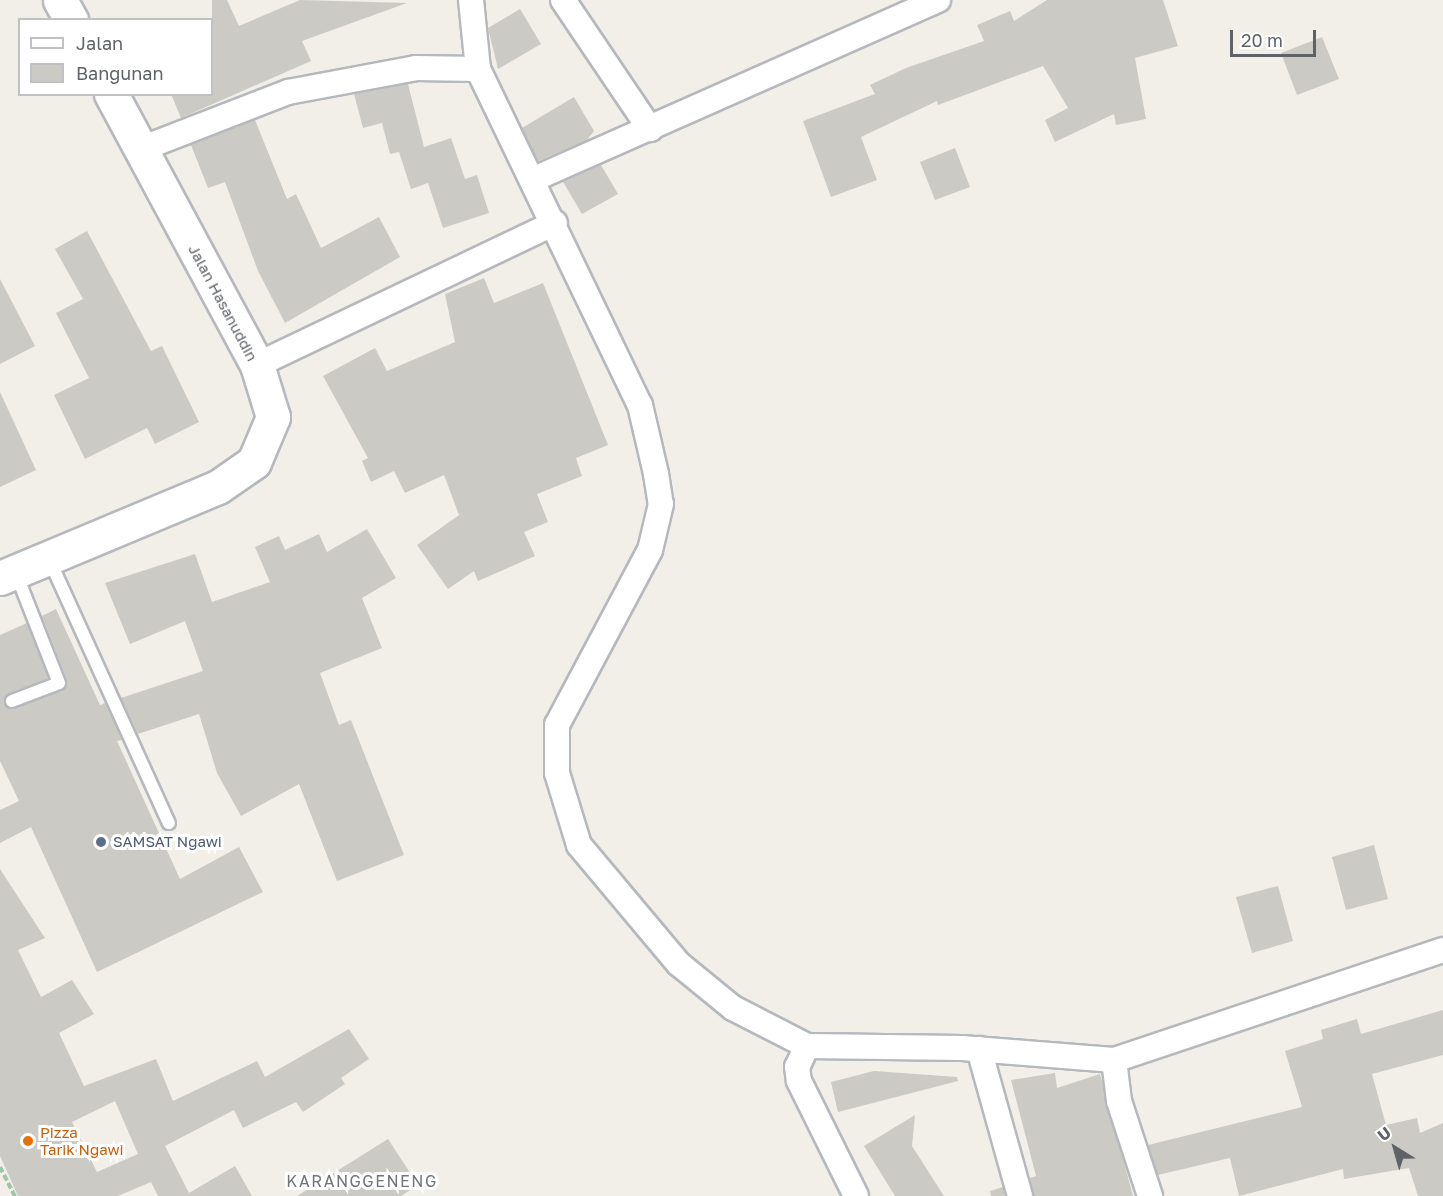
<!DOCTYPE html>
<style>
body{margin:0}
#map{position:relative;width:1443px;height:1196px;overflow:hidden;background:#f1efe8;font-family:"Golos Text",sans-serif}
div>[style]{position:absolute}
.building>*{inset:0;background:#cccac5}
.path>*{height:4px;margin-top:-2px;transform-origin:0;background:repeating-linear-gradient(90deg,#9cc7a9 0 6px,transparent 0 9px)}
.roads{filter:drop-shadow(2px 0 #b5b8bc) drop-shadow(-2px 0 #b5b8bc) drop-shadow(0 2px #b5b8bc) drop-shadow(0 -2px #b5b8bc)}
.lane>*{height:12px;margin:-6px;padding:0 6px;transform-origin:6px;border-radius:6px;background:#fff}
.street>*{height:24px;margin:-12px;padding:0 12px;transform-origin:12px;border-radius:12px;background:#fff}
.secondary>*{height:33px;margin:-16.5px;padding:0 16.5px;transform-origin:16.5px;border-radius:16.5px;background:#fff}
.dots>*{width:16px;height:16px;translate:-50% -50%;box-sizing:border-box;border:3px solid #fff;border-radius:50%}
span{translate:-50% -50%;white-space:nowrap;text-align:center;line-height:1.15;-webkit-text-stroke:6px #fff;paint-order:stroke}
.street-label{font-size:15px;color:#5f6368}
.service-label{font-size:15px;color:#4e5e75}
.left{translate:0 -50%;text-align:left}
.food-label{font-size:15px;color:#c56008}
.neighbourhood-label{font-size:16px;color:#70757a;letter-spacing:1.5px}
.legend{position:absolute;left:18px;top:18px;width:195px;height:78px;box-sizing:border-box;background:#fff;border:2px solid #bfc1c3;margin:0;padding:8px 10px;list-style:none;font-size:18px;color:#5f6368}
.legend li{display:flex;align-items:center;gap:12px;height:30px}
.legend b{width:30px;border:2px solid #bfc1c3}
.north{position:absolute;left:1365px;top:1118px;width:60px;height:60px;-webkit-text-stroke:4px #fff;paint-order:stroke;rotate:323deg;font-size:16px;font-weight:700;line-height:24px;text-align:center;color:#5f6368}
.north::after{content:'';display:block;margin:auto;width:21px;height:27px;background:#5f6368;clip-path:polygon(50% 0,100% 100%,50% 72%,0 100%)}
.scale{position:absolute;left:1230px;top:30px;width:86px;height:27px;box-sizing:border-box;border:3px solid #5f6368;border-top:0;padding-left:8px;font-size:18px;line-height:21px;white-space:nowrap;color:#5f6368;-webkit-text-stroke:4px #fff;paint-order:stroke}
</style>
<div id="map">
<div class="building">
<i style="clip-path:polygon(212px 0,227px 0,239px 26px,300px 0,407px 3px,302px 41px,311px 61px,181px 118px,171px 94px,212px 94px)"></i>
<i style="clip-path:polygon(1047px 0,1163px 0,1178px 46px,1135px 58px,1146px 119px,1116px 125px,1114px 114px,1055px 142px,1045px 120px,1068px 108px,1043px 66px,938px 105px,937px 101px,861px 137px,877px 180px,831px 197px,803px 121px,875px 94px,870px 85px,906px 68px,984px 41px,977px 25px,1010px 11px,1014px 21px)"></i>
<i style="clip-path:polygon(520px 9px,541px 44px,498px 69px,488px 28px)"></i>
<i style="clip-path:polygon(1322px 37px,1339px 79px,1297px 95px,1281px 53px)"></i>
<i style="clip-path:polygon(408px 84px,424px 147px,451px 138px,465px 179px,477px 175px,489px 213px,443px 228px,428px 183px,411px 189px,399px 152px,390px 154px,382px 123px,363px 128px,354px 94px)"></i>
<i style="clip-path:polygon(574px 97px,594px 131px,587px 140px,538px 161px,522px 128px)"></i>
<i style="clip-path:polygon(255px 120px,287px 199px,296px 194px,321px 248px,379px 217px,400px 257px,285px 323px,258px 271px,225px 182px,208px 188px,191px 145px)"></i>
<i style="clip-path:polygon(955px 148px,970px 187px,935px 200px,920px 162px)"></i>
<i style="clip-path:polygon(601px 165px,618px 194px,582px 214px,563px 182px)"></i>
<i style="clip-path:polygon(87px 231px,151px 351px,162px 346px,199px 422px,155px 444px,147px 428px,85px 459px,54px 395px,89px 378px,56px 313px,83px 299px,55px 249px)"></i>
<i style="clip-path:polygon(484px 278px,494px 303px,543px 283px,608px 445px,576px 458px,582px 476px,537px 494px,548px 522px,524px 532px,535px 556px,478px 581px,474px 571px,448px 589px,417px 545px,459px 515px,444px 475px,405px 493px,394px 471px,371px 482px,362px 461px,368px 458px,323px 376px,375px 348px,387px 371px,455px 342px,445px 294px)"></i>
<i style="clip-path:polygon(0 279px,35px 346px,0 364px)"></i>
<i style="clip-path:polygon(0 392px,36px 470px,0 487px)"></i>
<i style="clip-path:polygon(367px 529px,396px 578px,362px 598px,382px 648px,320px 673px,339px 725px,351px 720px,404px 855px,337px 881px,299px 784px,241px 816px,217px 773px,199px 714px,138px 734px,121px 698px,203px 671px,185px 621px,130px 644px,105px 583px,195px 554px,212px 602px,270px 582px,255px 547px,279px 536px,285px 550px,319px 534px,327px 552px)"></i>
<i style="clip-path:polygon(56px 609px,100px 705px,105px 703px,122px 740px,117px 741px,180px 879px,239px 847px,263px 892px,97px 972px,31px 827px,0 843px,0 810px,19px 801px,0 761px,0 635px,27px 623px,48px 678px,9px 694px,6px 707px,62px 691px,67px 680px,42px 616px)"></i>
<i style="clip-path:polygon(1374px 845px,1388px 899px,1346px 910px,1332px 857px)"></i>
<i style="clip-path:polygon(evenodd,0 869px,45px 938px,18px 950px,41px 997px,72px 980px,94px 1014px,59px 1033px,84px 1086px,156px 1059px,173px 1101px,257px 1061px,265px 1077px,349px 1029px,369px 1059px,341px 1078px,345px 1084px,303px 1112px,296px 1102px,243px 1128px,234px 1110px,165px 1146px,189px 1193px,235px 1166px,252px 1196px,158px 1196px,151px 1182px,118px 1196px,18px 1196px,0 1156px,0 869px,115px 1101px,138px 1154px,97px 1172px,72px 1122px,115px 1101px)"></i>
<i style="clip-path:polygon(1278px 886px,1293px 941px,1252px 953px,1236px 897px)"></i>
<i style="clip-path:polygon(1443px 1010px,1443px 1055px,1372px 1074px,1386px 1125px,1417px 1118px,1420px 1133px,1443px 1123px,1443px 1196px,1418px 1196px,1409px 1168px,1344px 1179px,1343px 1169px,1239px 1196px,1230px 1158px,1158px 1175px,1148px 1145px,1302px 1107px,1285px 1051px,1323px 1039px,1321px 1030px,1357px 1019px,1361px 1034px)"></i>
<i style="clip-path:polygon(874px 1071px,957px 1077px,958px 1081px,838px 1112px,831px 1082px)"></i>
<i style="clip-path:polygon(1055px 1073px,1057px 1088px,1100px 1074px,1133px 1196px,1034px 1196px,1030px 1178px,1036px 1176px,1011px 1080px)"></i>
<i style="clip-path:polygon(915px 1115px,912px 1146px,944px 1196px,895px 1196px,864px 1146px)"></i>
<i style="clip-path:polygon(388px 1139px,418px 1185px,401px 1196px,297px 1196px)"></i>
<i style="clip-path:polygon(1003px 1187px,1005px 1196px,991px 1196px,990px 1191px)"></i>
</div>
<div class="path">
<i style="left:0;top:1167px;width:33px;rotate:63deg"></i>
</div>
<div class="roads">
<div class="lane">
<i style="left:49px;top:559px;width:290px;rotate:65.6deg"></i>
<i style="left:12px;top:701px;width:50px;rotate:-21deg"></i>
<i style="left:59px;top:683px;width:118px;rotate:-111.4deg"></i>
</div>
<div class="street">
<i style="left:471px;top:0;width:69px;rotate:84.2deg"></i>
<i style="left:478px;top:69px;width:373px;rotate:64.3deg"></i>
<i style="left:640px;top:405px;width:71px;rotate:76.9deg"></i>
<i style="left:656px;top:474px;width:30px;rotate:81deg"></i>
<i style="left:661px;top:504px;width:47px;rotate:103.4deg"></i>
<i style="left:650px;top:550px;width:198px;rotate:118deg"></i>
<i style="left:557px;top:725px;width:48px;rotate:90deg"></i>
<i style="left:557px;top:773px;width:75px;rotate:73deg"></i>
<i style="left:579px;top:845px;width:155px;rotate:50deg"></i>
<i style="left:679px;top:964px;width:70px;rotate:39.2deg"></i>
<i style="left:733px;top:1008px;width:83px;rotate:27.2deg"></i>
<i style="left:807px;top:1046px;width:155px;rotate:0.7deg"></i>
<i style="left:962px;top:1048px;width:152px;rotate:4.5deg"></i>
<i style="left:1114px;top:1060px;width:347px;rotate:-18.5deg"></i>
<i style="left:563px;top:0;width:156px;rotate:56deg"></i>
<i style="left:141px;top:149px;width:158px;rotate:-21.2deg"></i>
<i style="left:288px;top:92px;width:130px;rotate:-10.6deg"></i>
<i style="left:416px;top:68px;width:62px;rotate:0.9deg"></i>
<i style="left:534px;top:179px;width:442px;rotate:-23.9deg"></i>
<i style="left:257px;top:365px;width:330px;rotate:-25.5deg"></i>
<i style="left:807px;top:1046px;width:23px;rotate:115deg"></i>
<i style="left:797px;top:1067px;width:14px;rotate:82deg"></i>
<i style="left:799px;top:1081px;width:128px;rotate:63.6deg"></i>
<i style="left:979px;top:1049px;width:153px;rotate:74.4deg"></i>
<i style="left:1114px;top:1060px;width:41px;rotate:83deg"></i>
<i style="left:1119px;top:1101px;width:100px;rotate:71.9deg"></i>
</div>
<div class="secondary">
<i style="left:60px;top:0;width:23px;rotate:61deg"></i>
<i style="left:0;top:578px;width:236px;rotate:-22.7deg"></i>
<i style="left:218px;top:487px;width:44px;rotate:-34.8deg"></i>
<i style="left:254px;top:462px;width:49px;rotate:-67.1deg"></i>
<i style="left:273px;top:417px;width:54px;rotate:-107.1deg"></i>
<i style="left:257px;top:365px;width:308px;rotate:-118.3deg"></i>
</div>
</div>
<div class="dots">
<i style="left:101px;top:842px;background:#5c6f8a"></i>
<i style="left:28px;top:1141px;background:#e8710a"></i>
</div>
<div class="street-label">
<span style="left:223px;top:303px;rotate:62deg">Jalan Hasanuddin</span>
</div>
<div class="service-label">
<span class="left" style="left:113px;top:842px">SAMSAT Ngawi</span>
</div>
<div class="food-label">
<span class="left" style="left:40px;top:1141px">Pizza<br>Tarik Ngawi</span>
</div>
<div class="neighbourhood-label">
<span style="left:362px;top:1181px">KARANGGENENG</span>
</div>
<ul class="legend">
<li><b style="height:8px;background:#fff"></b>Jalan</li>
<li><b style="height:16px;background:#cccac5"></b>Bangunan</li>
</ul>
<div class="north">U</div>
<div class="scale">20 m</div>
</div>
